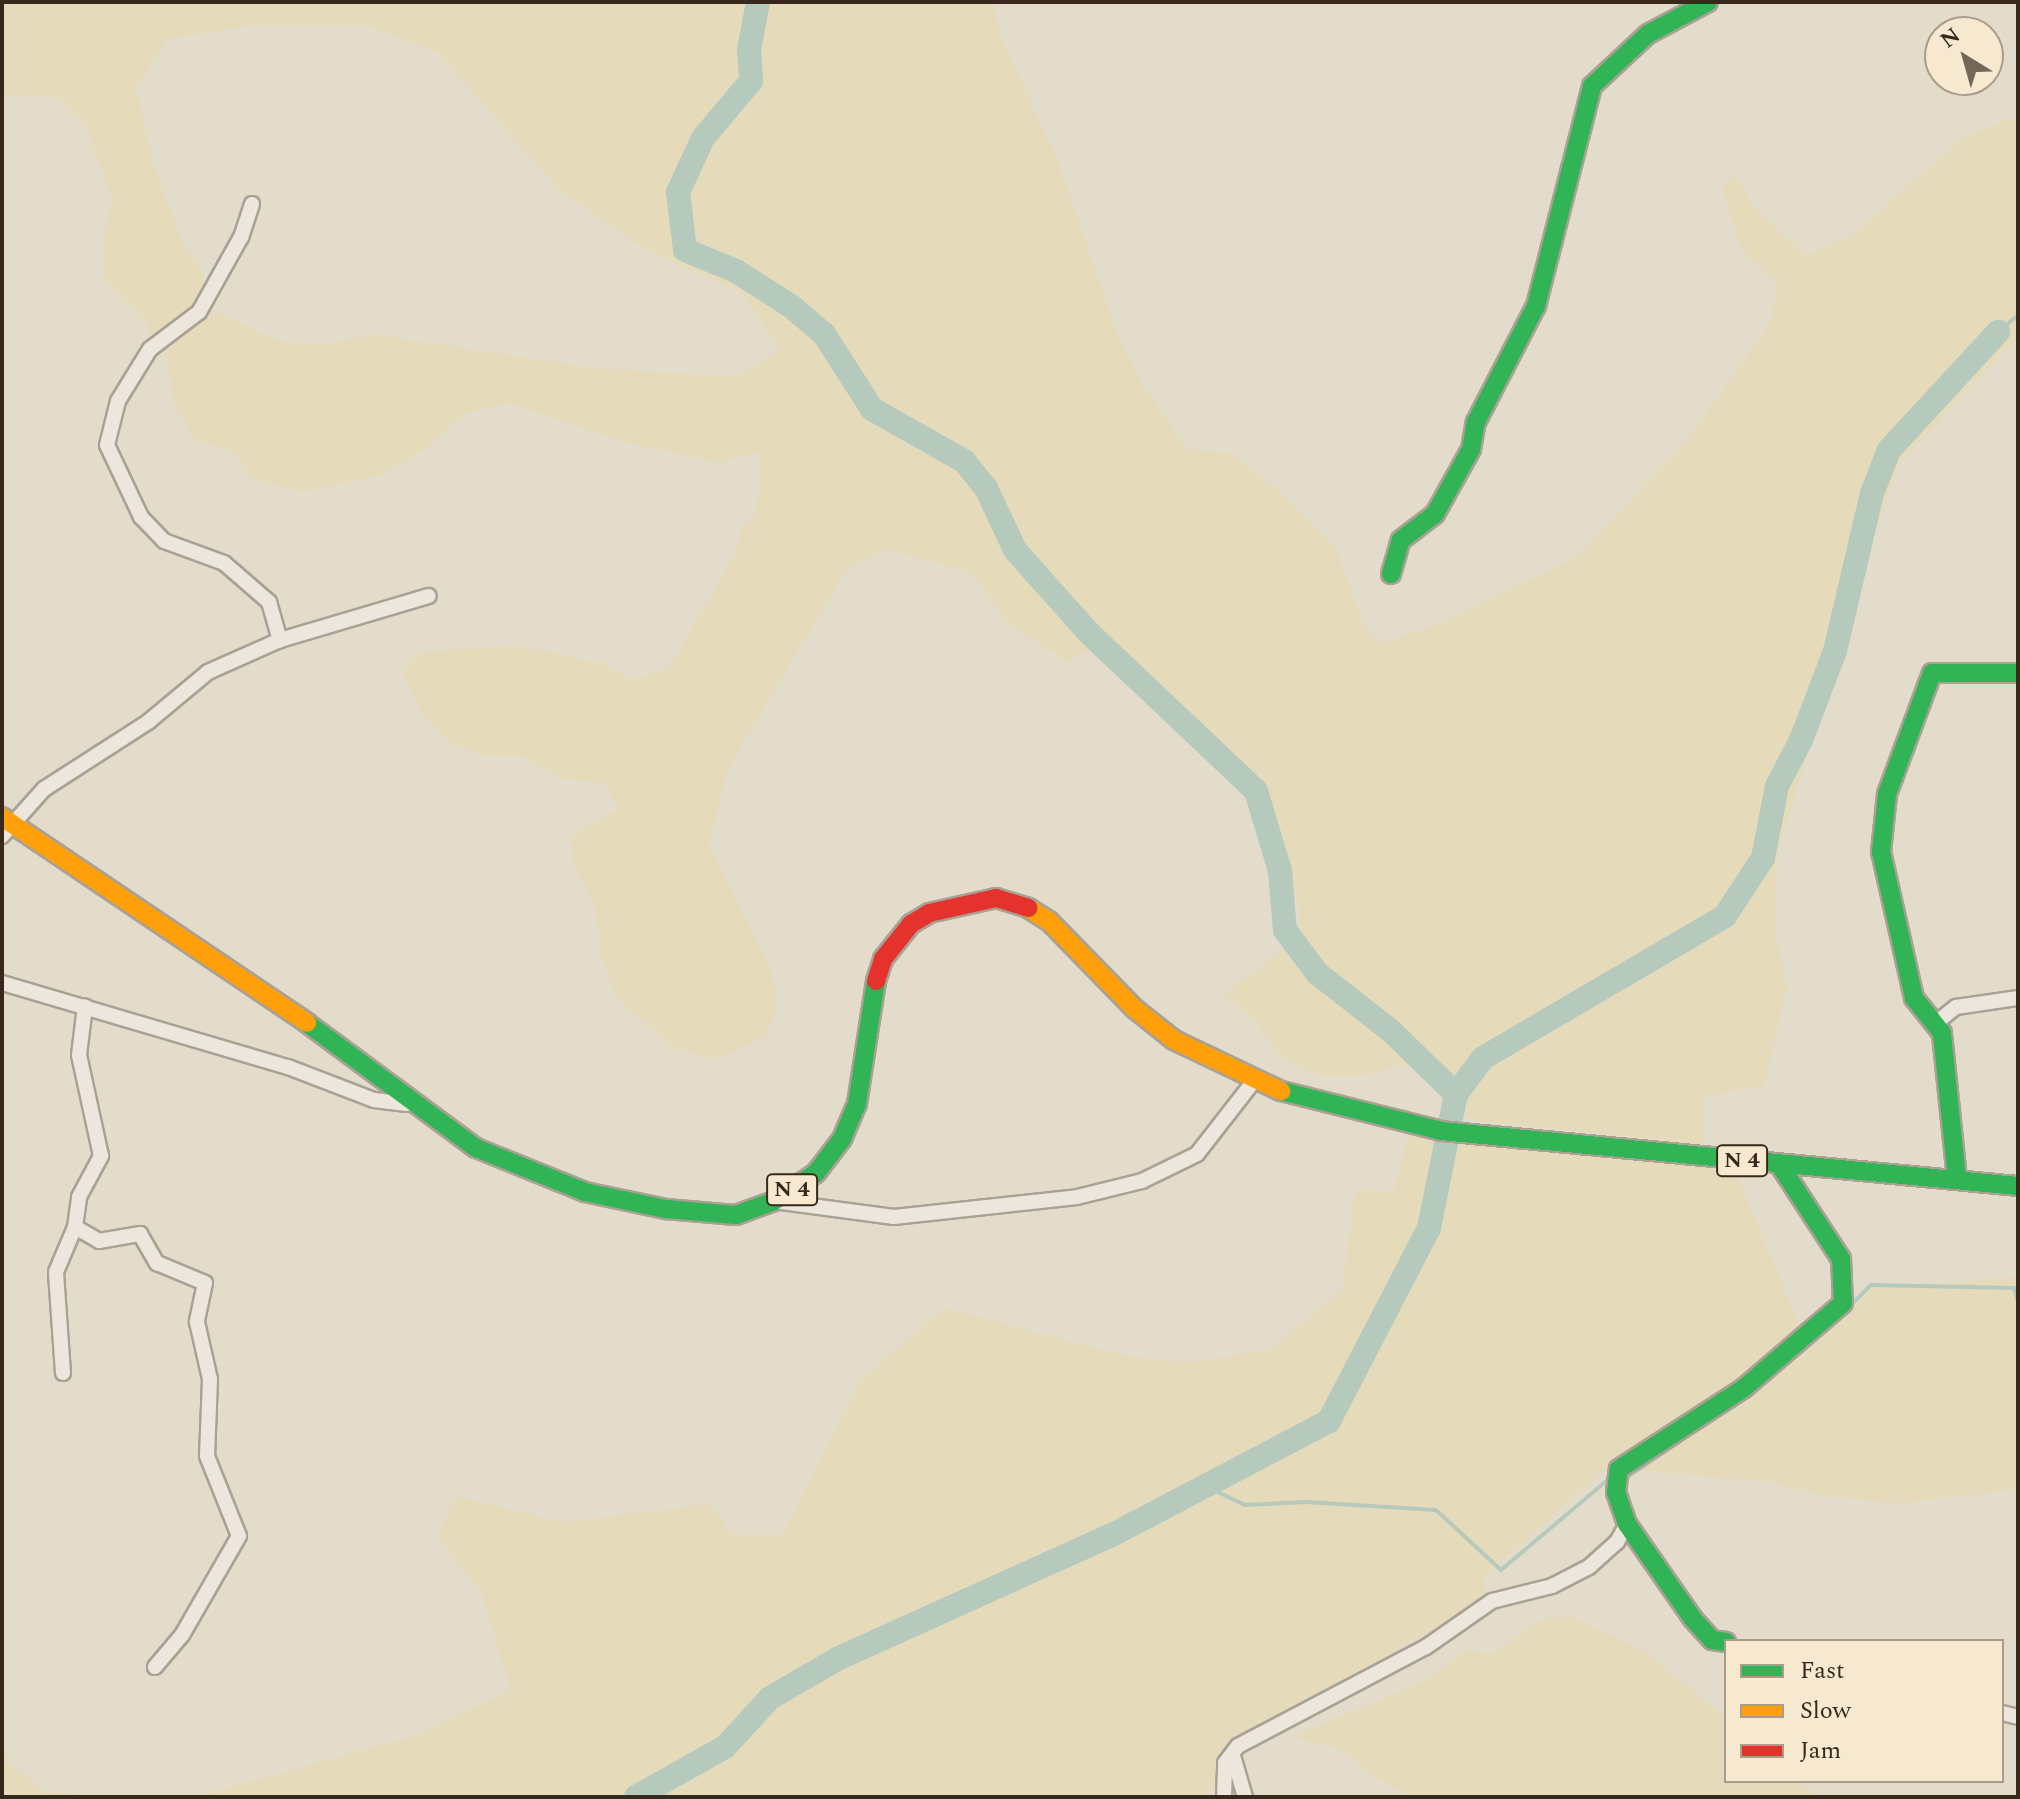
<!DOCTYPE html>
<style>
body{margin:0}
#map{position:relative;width:2020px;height:1799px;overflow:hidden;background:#e4dcca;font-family:Spectral,serif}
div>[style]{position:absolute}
.farmland>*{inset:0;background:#e5daba}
.stream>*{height:4px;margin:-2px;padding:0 2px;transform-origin:2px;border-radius:2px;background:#b6c9bd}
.river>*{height:24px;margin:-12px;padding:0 12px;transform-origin:12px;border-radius:12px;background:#b6c9bd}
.roads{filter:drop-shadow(2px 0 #a9a194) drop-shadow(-2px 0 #a9a194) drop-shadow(0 2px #a9a194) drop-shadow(0 -2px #a9a194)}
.street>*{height:14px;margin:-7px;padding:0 7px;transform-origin:7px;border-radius:7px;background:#ece6dd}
.fast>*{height:18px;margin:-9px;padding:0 9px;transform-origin:9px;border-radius:9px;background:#30b455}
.slow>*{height:18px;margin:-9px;padding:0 9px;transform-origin:9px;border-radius:9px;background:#ff9f0a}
.jam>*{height:18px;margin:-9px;padding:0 9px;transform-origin:9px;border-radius:9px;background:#e5322d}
span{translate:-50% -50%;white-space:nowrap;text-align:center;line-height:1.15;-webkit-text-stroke:7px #f6e9d0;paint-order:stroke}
.shield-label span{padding:2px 6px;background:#f6e9d0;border:2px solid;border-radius:6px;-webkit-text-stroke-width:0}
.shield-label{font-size:22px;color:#38281c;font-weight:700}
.frame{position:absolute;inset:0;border:4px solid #38281c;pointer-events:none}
.legend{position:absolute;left:1724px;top:1639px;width:280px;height:144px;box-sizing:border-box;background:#f6e9d0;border:2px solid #aa9c88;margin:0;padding:10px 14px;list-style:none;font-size:24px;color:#38281c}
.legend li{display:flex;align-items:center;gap:16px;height:40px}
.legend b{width:40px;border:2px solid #aa9c88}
.north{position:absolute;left:1924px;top:16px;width:80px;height:80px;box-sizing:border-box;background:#f6e9d0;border:2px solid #aa9c88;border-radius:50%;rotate:323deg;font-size:22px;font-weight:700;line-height:32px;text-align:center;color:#38281c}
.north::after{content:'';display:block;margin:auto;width:28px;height:36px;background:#746759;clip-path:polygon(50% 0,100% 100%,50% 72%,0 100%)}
</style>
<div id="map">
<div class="farmland">
<i style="clip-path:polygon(evenodd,2px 2px,994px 2px,1000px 36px,1056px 156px,1117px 332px,1139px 378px,1187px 449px,1231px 453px,1285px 496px,1336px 549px,1364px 626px,1380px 644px,1445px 622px,1579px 556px,1690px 437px,1772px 321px,1777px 282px,1741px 248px,1722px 186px,1735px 176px,1757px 211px,1806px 255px,1852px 236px,1961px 139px,2018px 116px,2018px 337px,1899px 464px,1878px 525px,1778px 851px,1775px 932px,1787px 988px,1764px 1086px,1706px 1096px,1703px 1145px,1448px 1117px,1444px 1086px,1408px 1062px,1368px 1075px,1320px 1076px,1278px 1054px,1258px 1023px,1225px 994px,1302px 936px,1296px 891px,1271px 830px,1226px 771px,1161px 691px,1097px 647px,1067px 662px,1008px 623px,973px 573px,885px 549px,849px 567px,798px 650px,727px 771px,709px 844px,770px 968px,778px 1008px,766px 1036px,718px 1059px,675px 1048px,617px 997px,602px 959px,595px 906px,574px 867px,570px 837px,617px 810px,606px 783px,562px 779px,522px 755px,485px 756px,449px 742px,421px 711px,402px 672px,420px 652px,522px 646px,600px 663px,632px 680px,669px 668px,734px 557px,742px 529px,757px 513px,761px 451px,721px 463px,624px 442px,510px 403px,466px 413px,425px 449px,382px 475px,302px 492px,253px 478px,232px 450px,195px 440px,174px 405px,167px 359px,142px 316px,104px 279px,102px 248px,112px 200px,86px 125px,56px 96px,2px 95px,2px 2px,250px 26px,368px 26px,438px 52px,560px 190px,634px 242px,744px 295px,780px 349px,740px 376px,599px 369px,373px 334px,325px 345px,281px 341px,212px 311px,201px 271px,180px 236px,154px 166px,136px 88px,168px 39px,250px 26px)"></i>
<i style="clip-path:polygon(1411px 1126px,1731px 1161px,1801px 1329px,1733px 1387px,1611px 1465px,1482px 1577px,1486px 1593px,1477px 1604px,1228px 1746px,1219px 1783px,1205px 1797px,195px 1797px,421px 1734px,511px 1690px,481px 1591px,437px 1536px,456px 1496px,562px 1522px,711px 1504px,731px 1534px,783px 1535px,863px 1378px,945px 1308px,1118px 1354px,1185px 1363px,1270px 1350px,1342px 1290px,1356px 1190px,1393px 1193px)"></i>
<i style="clip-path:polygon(2018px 1277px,2018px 1489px,1899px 1503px,1832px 1497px,1766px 1481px,1645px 1471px,1619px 1474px,1745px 1404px,1846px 1318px,1872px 1288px)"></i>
<i style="clip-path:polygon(1571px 1616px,1644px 1651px,1726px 1717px,1726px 1781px,1797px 1781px,1818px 1797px,1411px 1797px,1373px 1776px,1341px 1749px,1292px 1737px,1425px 1681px,1466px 1650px,1492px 1654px,1542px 1619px)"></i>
<i style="clip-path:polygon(2px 1735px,8px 1761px,45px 1792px,117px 1797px,13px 1797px,2px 1790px)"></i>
</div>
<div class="stream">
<i style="left:1998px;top:332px;width:26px;rotate:-40deg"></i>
<i style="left:1851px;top:1305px;width:28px;rotate:-45deg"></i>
<i style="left:1871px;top:1285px;width:143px;rotate:1.2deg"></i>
<i style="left:2014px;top:1288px;width:15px;rotate:74deg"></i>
<i style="left:1626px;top:1478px;width:68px;rotate:-34.2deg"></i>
<i style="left:1207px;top:1487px;width:42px;rotate:25.3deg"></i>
<i style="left:1245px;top:1505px;width:61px;rotate:-2.8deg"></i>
<i style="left:1306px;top:1502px;width:130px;rotate:3.5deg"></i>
<i style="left:1436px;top:1510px;width:88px;rotate:42.7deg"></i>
<i style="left:1501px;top:1570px;width:143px;rotate:-40.2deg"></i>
</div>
<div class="river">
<i style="left:758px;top:2px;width:49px;rotate:100.6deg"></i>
<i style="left:749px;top:50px;width:31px;rotate:86deg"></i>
<i style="left:751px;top:81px;width:75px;rotate:130.1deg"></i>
<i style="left:703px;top:138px;width:60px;rotate:114.8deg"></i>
<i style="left:678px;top:192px;width:58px;rotate:83.1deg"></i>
<i style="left:685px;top:250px;width:55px;rotate:22.4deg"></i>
<i style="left:736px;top:271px;width:67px;rotate:32.7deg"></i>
<i style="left:792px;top:307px;width:42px;rotate:40.2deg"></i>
<i style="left:824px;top:334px;width:89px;rotate:57.4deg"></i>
<i style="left:872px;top:409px;width:106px;rotate:29.5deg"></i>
<i style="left:964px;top:461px;width:35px;rotate:51deg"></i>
<i style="left:986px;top:488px;width:68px;rotate:64.9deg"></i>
<i style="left:1015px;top:550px;width:110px;rotate:48.3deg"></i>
<i style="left:1088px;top:632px;width:231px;rotate:43.4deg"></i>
<i style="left:1256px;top:791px;width:84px;rotate:73.3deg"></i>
<i style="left:1280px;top:871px;width:59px;rotate:85.2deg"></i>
<i style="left:1285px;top:930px;width:54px;rotate:53.3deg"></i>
<i style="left:1317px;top:973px;width:94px;rotate:38.1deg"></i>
<i style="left:1391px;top:1031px;width:91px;rotate:44.1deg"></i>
<i style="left:636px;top:1797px;width:102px;rotate:-29.3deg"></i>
<i style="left:725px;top:1747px;width:67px;rotate:-47.4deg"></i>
<i style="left:770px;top:1698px;width:78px;rotate:-30.2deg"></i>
<i style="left:837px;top:1659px;width:302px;rotate:-24.3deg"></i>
<i style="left:1112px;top:1535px;width:245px;rotate:-27.7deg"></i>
<i style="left:1329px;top:1421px;width:217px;rotate:-62.6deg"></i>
<i style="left:1429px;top:1228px;width:137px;rotate:-78.6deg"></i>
<i style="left:1456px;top:1094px;width:45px;rotate:-53.1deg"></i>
<i style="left:1483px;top:1058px;width:281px;rotate:-30.4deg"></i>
<i style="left:1725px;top:916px;width:69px;rotate:-56.8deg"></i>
<i style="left:1763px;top:858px;width:73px;rotate:-79deg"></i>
<i style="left:1777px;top:786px;width:52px;rotate:-62.4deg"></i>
<i style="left:1801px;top:740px;width:95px;rotate:-69.1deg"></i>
<i style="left:1835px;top:651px;width:162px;rotate:-76.8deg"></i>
<i style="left:1872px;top:493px;width:46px;rotate:-68.4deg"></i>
<i style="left:1889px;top:450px;width:161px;rotate:-47.3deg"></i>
</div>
<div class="roads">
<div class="street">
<i style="left:252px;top:204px;width:35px;rotate:108deg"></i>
<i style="left:241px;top:237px;width:86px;rotate:119.2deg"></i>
<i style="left:199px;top:312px;width:61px;rotate:142.9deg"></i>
<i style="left:150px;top:349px;width:61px;rotate:121.6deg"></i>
<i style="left:118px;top:401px;width:45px;rotate:104deg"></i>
<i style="left:107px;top:445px;width:80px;rotate:64.7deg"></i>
<i style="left:141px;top:517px;width:33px;rotate:46deg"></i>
<i style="left:164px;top:541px;width:64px;rotate:20.1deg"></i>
<i style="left:224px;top:563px;width:60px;rotate:40.9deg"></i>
<i style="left:269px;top:602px;width:40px;rotate:74deg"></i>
<i style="left:2px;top:836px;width:63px;rotate:-48.2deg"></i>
<i style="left:44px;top:789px;width:124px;rotate:-32.8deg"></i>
<i style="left:148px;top:722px;width:78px;rotate:-39.8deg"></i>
<i style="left:208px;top:672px;width:79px;rotate:-24deg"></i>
<i style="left:280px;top:640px;width:155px;rotate:-16.5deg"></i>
<i style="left:2px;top:983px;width:298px;rotate:16.4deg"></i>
<i style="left:288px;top:1067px;width:92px;rotate:21deg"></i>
<i style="left:374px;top:1100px;width:33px;rotate:7deg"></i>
<i style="left:1936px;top:1023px;width:26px;rotate:-39deg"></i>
<i style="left:1956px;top:1007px;width:63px;rotate:-8.3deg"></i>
<i style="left:774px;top:1201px;width:121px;rotate:7.6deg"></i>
<i style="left:894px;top:1217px;width:184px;rotate:-6.2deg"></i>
<i style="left:1077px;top:1197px;width:67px;rotate:-13.8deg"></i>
<i style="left:1142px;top:1181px;width:61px;rotate:-26.1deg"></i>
<i style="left:1197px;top:1154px;width:91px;rotate:-52.1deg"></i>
<i style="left:75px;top:1227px;width:28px;rotate:30deg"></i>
<i style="left:99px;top:1241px;width:42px;rotate:-9.7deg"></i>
<i style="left:140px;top:1234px;width:34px;rotate:60deg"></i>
<i style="left:157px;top:1263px;width:52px;rotate:22.6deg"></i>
<i style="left:205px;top:1283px;width:40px;rotate:102deg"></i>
<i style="left:197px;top:1322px;width:58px;rotate:77.2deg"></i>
<i style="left:210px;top:1379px;width:77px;rotate:92.2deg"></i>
<i style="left:207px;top:1456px;width:86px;rotate:68.2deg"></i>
<i style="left:239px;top:1536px;width:114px;rotate:119.9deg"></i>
<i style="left:182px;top:1635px;width:42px;rotate:130.2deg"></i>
<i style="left:63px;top:1373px;width:101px;rotate:-94deg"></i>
<i style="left:56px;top:1272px;width:49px;rotate:-67.1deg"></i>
<i style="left:75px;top:1227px;width:30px;rotate:-82deg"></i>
<i style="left:79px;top:1197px;width:47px;rotate:-61.8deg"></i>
<i style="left:101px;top:1156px;width:103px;rotate:-102.3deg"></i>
<i style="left:79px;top:1055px;width:49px;rotate:-83deg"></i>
<i style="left:2002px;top:1713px;width:16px;rotate:14deg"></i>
<i style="left:1233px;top:1756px;width:43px;rotate:73.7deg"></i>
<i style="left:1224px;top:1797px;width:34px;rotate:-88deg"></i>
<i style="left:1225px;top:1763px;width:21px;rotate:-53deg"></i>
<i style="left:1238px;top:1746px;width:212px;rotate:-27.8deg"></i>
<i style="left:1426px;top:1647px;width:80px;rotate:-34.9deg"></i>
<i style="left:1492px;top:1601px;width:62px;rotate:-14deg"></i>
<i style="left:1552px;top:1586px;width:42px;rotate:-27.2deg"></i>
<i style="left:1589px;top:1567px;width:38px;rotate:-42deg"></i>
<i style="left:1617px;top:1542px;width:21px;rotate:-61deg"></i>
</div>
<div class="fast">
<i style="left:1391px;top:574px;width:35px;rotate:-74deg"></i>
<i style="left:1401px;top:540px;width:43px;rotate:-37.4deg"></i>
<i style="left:1435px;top:514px;width:74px;rotate:-61deg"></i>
<i style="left:1471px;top:449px;width:27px;rotate:-80deg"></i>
<i style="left:1476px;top:422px;width:131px;rotate:-62.7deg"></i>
<i style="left:1536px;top:306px;width:227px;rotate:-75.7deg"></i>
<i style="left:1592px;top:86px;width:76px;rotate:-42.9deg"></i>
<i style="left:1648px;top:34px;width:68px;rotate:-28.1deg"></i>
<i style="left:307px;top:1023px;width:210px;rotate:36.5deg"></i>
<i style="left:476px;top:1148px;width:118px;rotate:22deg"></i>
<i style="left:585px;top:1192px;width:83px;rotate:11.9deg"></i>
<i style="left:666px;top:1209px;width:70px;rotate:4.9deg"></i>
<i style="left:736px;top:1215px;width:40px;rotate:-20.2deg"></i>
<i style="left:774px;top:1201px;width:50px;rotate:-33.7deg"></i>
<i style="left:816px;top:1173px;width:43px;rotate:-52.6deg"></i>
<i style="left:842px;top:1139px;width:38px;rotate:-67deg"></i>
<i style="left:857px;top:1104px;width:124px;rotate:-81.2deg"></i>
<i style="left:1281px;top:1091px;width:165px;rotate:14deg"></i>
<i style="left:1441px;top:1131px;width:580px;rotate:5.45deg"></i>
<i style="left:1957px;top:1179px;width:147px;rotate:-95.9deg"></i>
<i style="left:1942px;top:1033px;width:45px;rotate:-128.7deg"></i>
<i style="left:1914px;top:998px;width:150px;rotate:-102.7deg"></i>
<i style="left:1881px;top:852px;width:58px;rotate:-84.1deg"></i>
<i style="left:1887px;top:794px;width:129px;rotate:-69.6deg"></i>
<i style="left:1932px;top:673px;width:86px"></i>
<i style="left:1726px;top:1642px;width:14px;rotate:-172deg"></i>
<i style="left:1712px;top:1640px;width:28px;rotate:-132deg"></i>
<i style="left:1693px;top:1619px;width:116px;rotate:-124.8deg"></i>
<i style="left:1627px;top:1524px;width:34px;rotate:-109deg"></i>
<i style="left:1616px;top:1492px;width:23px;rotate:-83deg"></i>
<i style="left:1619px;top:1469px;width:149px;rotate:-32.9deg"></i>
<i style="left:1744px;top:1388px;width:130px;rotate:-40.6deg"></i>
<i style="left:1843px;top:1303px;width:44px;rotate:-92.6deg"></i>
<i style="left:1841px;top:1259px;width:113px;rotate:-123.1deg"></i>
</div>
<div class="slow">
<i style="left:2px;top:817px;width:368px;rotate:34deg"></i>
<i style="left:1028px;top:908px;width:25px;rotate:32deg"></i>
<i style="left:1049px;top:921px;width:123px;rotate:45.7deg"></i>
<i style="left:1135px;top:1009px;width:50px;rotate:38.5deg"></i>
<i style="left:1174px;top:1040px;width:119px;rotate:25.5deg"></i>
</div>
<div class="jam">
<i style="left:876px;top:981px;width:23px;rotate:-72deg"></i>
<i style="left:883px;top:959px;width:45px;rotate:-51.3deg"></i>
<i style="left:911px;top:924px;width:21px;rotate:-31deg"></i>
<i style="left:929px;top:913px;width:69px;rotate:-12.6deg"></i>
<i style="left:996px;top:898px;width:34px;rotate:17deg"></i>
</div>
</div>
<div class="shield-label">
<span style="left:1742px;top:1161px">N 4</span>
<span style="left:792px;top:1190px">N 4</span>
</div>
<div class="frame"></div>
<ul class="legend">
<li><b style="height:10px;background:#30b455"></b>Fast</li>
<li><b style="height:10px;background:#ff9f0a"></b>Slow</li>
<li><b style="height:10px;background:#e5322d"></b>Jam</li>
</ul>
<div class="north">N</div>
</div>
